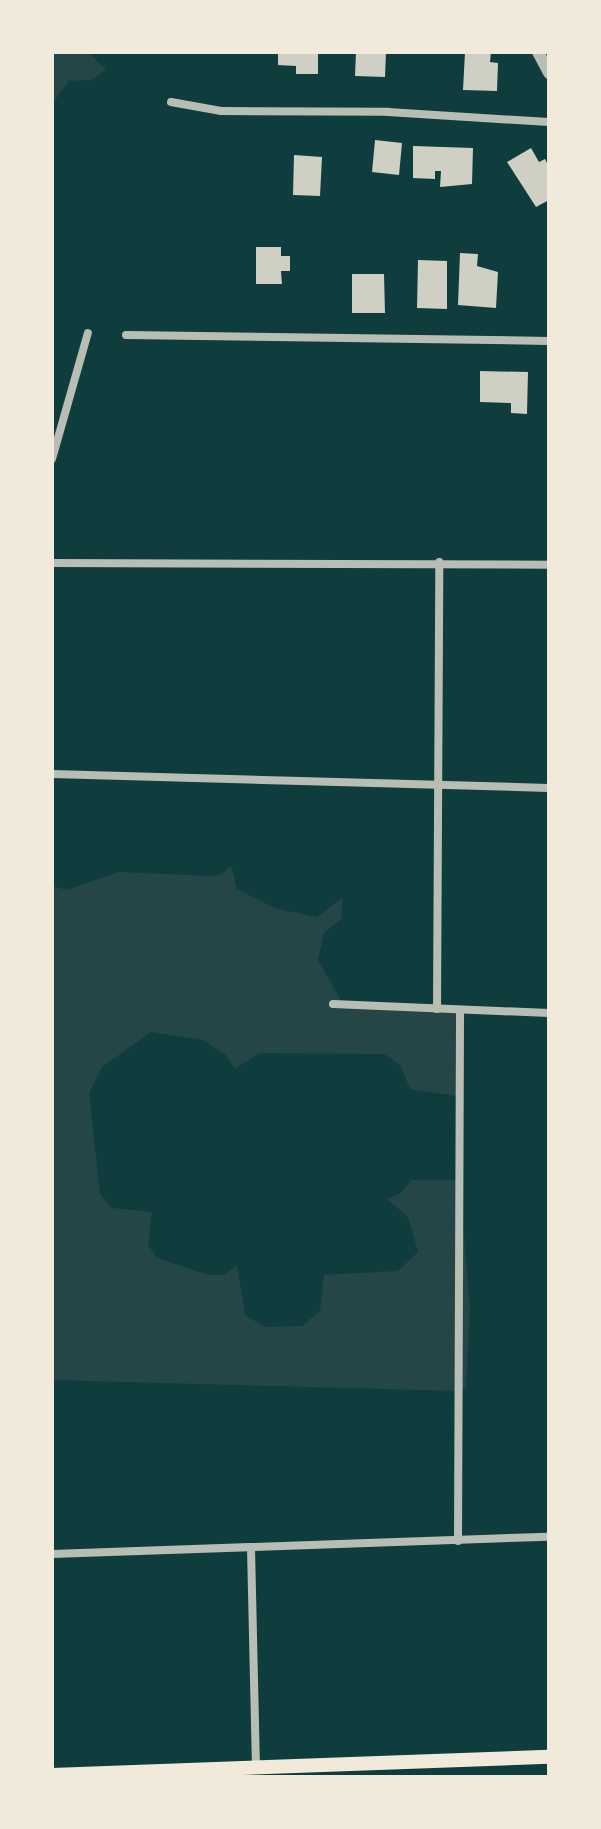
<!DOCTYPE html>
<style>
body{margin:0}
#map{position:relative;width:601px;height:1829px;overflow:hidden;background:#0f3d3e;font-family:Lato,sans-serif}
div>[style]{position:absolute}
.green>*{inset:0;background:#244646}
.building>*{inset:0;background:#cfcfc3}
.minor>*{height:8px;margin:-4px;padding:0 4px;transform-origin:4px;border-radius:4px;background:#b8beb3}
.tertiary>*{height:12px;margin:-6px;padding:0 6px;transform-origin:6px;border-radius:6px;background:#b8beb3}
.primary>*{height:14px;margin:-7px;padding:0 7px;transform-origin:7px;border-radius:7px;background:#f1e9da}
span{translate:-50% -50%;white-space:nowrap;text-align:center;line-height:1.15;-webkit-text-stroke:6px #f1e9da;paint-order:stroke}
.frame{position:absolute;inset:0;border:54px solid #f1e9da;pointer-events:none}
</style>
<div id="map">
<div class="green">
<i style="clip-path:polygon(52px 52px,87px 52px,106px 69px,91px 80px,69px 81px,52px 104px)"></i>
<i style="clip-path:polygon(231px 865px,237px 889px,277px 909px,317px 917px,342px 898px,342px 918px,324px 933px,318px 960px,343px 1004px,460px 1007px,456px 1096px,410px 1089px,401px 1066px,384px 1054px,259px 1053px,235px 1069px,226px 1055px,203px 1040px,151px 1032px,102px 1067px,89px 1093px,100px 1194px,112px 1208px,152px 1212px,148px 1245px,157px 1258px,208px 1275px,224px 1275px,237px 1265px,245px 1315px,265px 1327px,302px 1326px,320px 1311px,324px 1275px,398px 1271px,418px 1252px,408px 1217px,387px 1199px,401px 1193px,411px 1180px,459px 1180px,470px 1307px,466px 1388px,461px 1391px,52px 1380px,52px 886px,67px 890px,118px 872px,211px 876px,222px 874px)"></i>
</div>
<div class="building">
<i style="clip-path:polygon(278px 52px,318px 52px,318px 74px,296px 74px,296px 66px,278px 65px)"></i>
<i style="clip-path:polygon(356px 52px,386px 52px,385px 77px,355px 76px)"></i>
<i style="clip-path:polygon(465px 52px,491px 52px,490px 62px,498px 63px,497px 91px,463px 90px)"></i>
<i style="clip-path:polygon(375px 140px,402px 143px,399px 175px,372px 172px)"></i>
<i style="clip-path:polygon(413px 146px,473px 148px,472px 184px,440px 187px,441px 171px,435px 171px,435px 179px,413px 178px)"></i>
<i style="clip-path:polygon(531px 148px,539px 162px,545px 159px,549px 167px,549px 200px,536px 207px,507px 162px)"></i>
<i style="clip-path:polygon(294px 155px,322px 157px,320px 196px,293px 195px)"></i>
<i style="clip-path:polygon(256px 247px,281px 247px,281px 256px,290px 256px,290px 271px,281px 271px,282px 284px,256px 284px)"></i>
<i style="clip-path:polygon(460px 253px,478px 254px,477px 266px,498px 272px,496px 308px,458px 305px)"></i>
<i style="clip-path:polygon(418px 260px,447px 261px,447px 309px,417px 308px)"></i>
<i style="clip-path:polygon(352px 274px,384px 274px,385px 313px,352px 313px)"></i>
<i style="clip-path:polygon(480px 371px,528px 372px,527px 414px,511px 413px,511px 403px,480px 402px)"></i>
</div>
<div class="minor">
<i style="left:171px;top:102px;width:51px;rotate:10.2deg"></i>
<i style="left:221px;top:111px;width:167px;rotate:0.3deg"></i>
<i style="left:388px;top:112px;width:161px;rotate:3.6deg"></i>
<i style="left:126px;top:335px;width:423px;rotate:0.8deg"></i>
<i style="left:52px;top:459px;width:131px;rotate:-74.1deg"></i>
<i style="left:52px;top:563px;width:497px;rotate:0.2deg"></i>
<i style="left:52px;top:774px;width:497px;rotate:1.6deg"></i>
<i style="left:333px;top:1004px;width:216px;rotate:2.4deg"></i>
<i style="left:437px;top:1009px;width:447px;rotate:-89.7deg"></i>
<i style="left:458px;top:1541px;width:530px;rotate:-89.78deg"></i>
<i style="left:251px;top:1548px;width:219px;rotate:88.7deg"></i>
<i style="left:52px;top:1554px;width:497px;rotate:-2deg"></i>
</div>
<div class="tertiary">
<i style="left:538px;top:52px;width:24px;rotate:62deg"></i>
</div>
<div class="primary">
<i style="left:52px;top:1775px;width:497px;rotate:-2.1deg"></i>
</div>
<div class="frame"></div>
</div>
